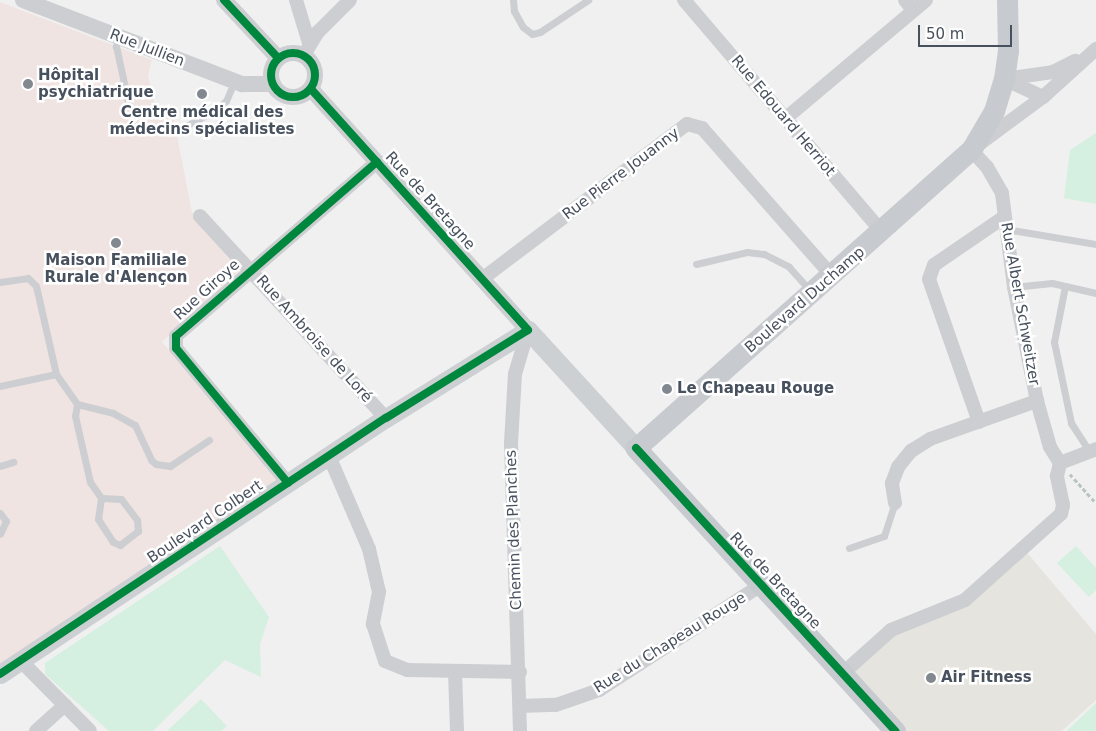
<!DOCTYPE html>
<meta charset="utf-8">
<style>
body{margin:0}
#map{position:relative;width:1096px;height:731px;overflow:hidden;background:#f1f0f0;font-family:"DejaVu Sans",sans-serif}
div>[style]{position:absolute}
.commercial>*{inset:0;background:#e5e4de}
.medical>*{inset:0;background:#efe4e1}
.green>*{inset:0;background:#d5efe1}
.path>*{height:2.5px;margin-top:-1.25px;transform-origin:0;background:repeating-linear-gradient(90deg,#b9c5c2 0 4px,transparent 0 6.5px)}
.service>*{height:7px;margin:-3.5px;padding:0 3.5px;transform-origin:3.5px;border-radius:3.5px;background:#ccced1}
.minor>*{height:14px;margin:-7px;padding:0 7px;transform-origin:7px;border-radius:7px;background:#ccced1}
.tertiary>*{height:16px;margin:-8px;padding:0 8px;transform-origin:8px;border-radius:8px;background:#ccced1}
.tertiary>.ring{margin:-8px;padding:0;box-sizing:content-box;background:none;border:16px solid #ccced1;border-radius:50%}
.secondary>*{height:19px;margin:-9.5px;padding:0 9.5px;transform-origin:9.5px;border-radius:9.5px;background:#cdd0d3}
.primary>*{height:21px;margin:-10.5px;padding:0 10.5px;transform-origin:10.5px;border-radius:10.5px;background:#c7cbcf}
.cycleway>*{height:8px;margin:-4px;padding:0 4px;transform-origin:4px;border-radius:4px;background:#00873e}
.cycleway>.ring{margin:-4px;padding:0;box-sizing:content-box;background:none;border:8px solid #00873e;border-radius:50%}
.dots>*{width:14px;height:14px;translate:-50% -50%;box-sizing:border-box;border:2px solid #fff;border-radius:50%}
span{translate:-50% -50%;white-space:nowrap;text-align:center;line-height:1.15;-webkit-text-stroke:5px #fff;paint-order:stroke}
.street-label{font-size:15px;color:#47505d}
.poi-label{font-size:15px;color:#47505d;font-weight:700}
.left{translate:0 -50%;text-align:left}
.scale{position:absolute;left:918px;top:25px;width:94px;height:22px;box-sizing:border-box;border:2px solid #47505d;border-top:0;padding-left:6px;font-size:15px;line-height:18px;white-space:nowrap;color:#47505d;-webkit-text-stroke:4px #fff;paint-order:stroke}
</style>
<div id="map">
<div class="commercial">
<i style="clip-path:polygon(1023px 548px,1096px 634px,1096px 700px,1062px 731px,895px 731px,842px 674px,891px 630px,965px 600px)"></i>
</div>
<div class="medical">
<i style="clip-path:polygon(0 2px,152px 60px,148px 75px,155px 107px,171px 105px,192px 212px,242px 268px,162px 342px,280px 480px,0 664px)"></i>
</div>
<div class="green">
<i style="clip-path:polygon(1096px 133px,1096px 204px,1064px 198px,1070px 150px)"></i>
<i style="clip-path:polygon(220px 546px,269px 617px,260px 644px,261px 677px,225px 660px,153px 731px,109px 731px,45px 674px,45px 663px)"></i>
<i style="clip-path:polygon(1076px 546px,1096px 568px,1096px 590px,1089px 597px,1057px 563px)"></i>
<i style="clip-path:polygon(201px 699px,227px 726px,221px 731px,167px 731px)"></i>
<i style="clip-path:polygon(1096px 703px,1096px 731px,1066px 731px,1073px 725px)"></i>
</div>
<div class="path">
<i style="left:1070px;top:474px;width:39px;rotate:48deg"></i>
</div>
<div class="service">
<i style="left:513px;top:0;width:11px;rotate:85deg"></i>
<i style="left:514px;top:11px;width:18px;rotate:61deg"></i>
<i style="left:523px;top:27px;width:11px;rotate:38deg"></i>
<i style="left:532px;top:34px;width:8px;rotate:-14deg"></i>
<i style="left:540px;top:32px;width:58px;rotate:-33.7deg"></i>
<i style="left:119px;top:38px;width:9px;rotate:111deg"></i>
<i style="left:116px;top:46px;width:61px;rotate:77.8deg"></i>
<i style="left:182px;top:128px;width:40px;rotate:-28deg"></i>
<i style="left:217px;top:109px;width:12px;rotate:-42deg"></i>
<i style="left:226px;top:101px;width:21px;rotate:-67deg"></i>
<i style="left:1006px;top:229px;width:91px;rotate:9.5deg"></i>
<i style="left:696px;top:264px;width:52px;rotate:-13.2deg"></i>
<i style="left:747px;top:252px;width:17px;rotate:7deg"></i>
<i style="left:764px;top:254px;width:28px;rotate:27deg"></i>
<i style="left:789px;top:267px;width:31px;rotate:48deg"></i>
<i style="left:0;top:282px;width:28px;rotate:-8deg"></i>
<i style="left:28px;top:278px;width:11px;rotate:45deg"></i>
<i style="left:36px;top:286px;width:90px;rotate:77.2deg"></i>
<i style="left:56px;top:374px;width:57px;rotate:167.9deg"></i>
<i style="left:1065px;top:286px;width:57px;rotate:101.1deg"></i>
<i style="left:1054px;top:342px;width:83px;rotate:78.1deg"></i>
<i style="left:1071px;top:423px;width:35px;rotate:57deg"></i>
<i style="left:1014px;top:287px;width:38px;rotate:-6deg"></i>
<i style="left:1052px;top:283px;width:45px;rotate:12.8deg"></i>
<i style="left:56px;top:374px;width:37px;rotate:55deg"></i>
<i style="left:77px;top:404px;width:12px;rotate:99deg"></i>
<i style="left:75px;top:416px;width:68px;rotate:77.2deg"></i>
<i style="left:90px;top:482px;width:19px;rotate:55deg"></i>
<i style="left:101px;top:498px;width:21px;rotate:98deg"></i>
<i style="left:98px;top:519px;width:27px;rotate:57deg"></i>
<i style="left:113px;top:542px;width:8px;rotate:23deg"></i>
<i style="left:120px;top:545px;width:23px;rotate:-38deg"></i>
<i style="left:138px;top:531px;width:11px;rotate:-95deg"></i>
<i style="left:137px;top:520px;width:26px;rotate:-127deg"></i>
<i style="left:121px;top:499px;width:20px;rotate:-177deg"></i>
<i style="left:77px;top:404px;width:37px;rotate:14deg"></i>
<i style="left:113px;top:413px;width:25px;rotate:29deg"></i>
<i style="left:135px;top:425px;width:38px;rotate:65deg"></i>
<i style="left:151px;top:460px;width:6px;rotate:39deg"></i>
<i style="left:156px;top:464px;width:14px;rotate:8deg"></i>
<i style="left:170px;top:466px;width:47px;rotate:-33.7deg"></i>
<i style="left:0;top:466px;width:14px;rotate:-17deg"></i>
<i style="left:0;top:513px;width:10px;rotate:53deg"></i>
<i style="left:6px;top:521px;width:14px;rotate:115deg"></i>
<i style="left:849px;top:548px;width:37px;rotate:-19deg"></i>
<i style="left:884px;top:536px;width:35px;rotate:-72deg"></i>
</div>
<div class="minor">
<i style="left:296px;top:0;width:45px;rotate:73.2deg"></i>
<i style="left:684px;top:0;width:305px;rotate:49.5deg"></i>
<i style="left:905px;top:0;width:13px;rotate:51deg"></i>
<i style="left:304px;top:55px;width:27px;rotate:-59deg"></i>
<i style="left:318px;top:32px;width:45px;rotate:-45deg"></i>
<i style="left:1004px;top:79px;width:49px;rotate:-8.1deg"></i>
<i style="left:1053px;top:72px;width:25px;rotate:-27deg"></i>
<i style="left:1004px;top:79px;width:43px;rotate:24.8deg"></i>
<i style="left:786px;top:118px;width:183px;rotate:-40.1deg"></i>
<i style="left:200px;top:216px;width:275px;rotate:47.4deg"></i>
<i style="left:482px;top:279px;width:257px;rotate:-37.1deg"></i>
<i style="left:687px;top:124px;width:16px;rotate:15deg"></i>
<i style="left:702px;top:128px;width:197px;rotate:48.7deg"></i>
<i style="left:979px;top:422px;width:151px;rotate:-109.3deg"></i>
<i style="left:929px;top:279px;width:15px;rotate:-70deg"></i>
<i style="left:934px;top:265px;width:85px;rotate:-34.4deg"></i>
<i style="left:329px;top:456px;width:101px;rotate:66.7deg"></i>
<i style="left:369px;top:549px;width:44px;rotate:76.9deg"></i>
<i style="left:379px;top:592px;width:33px;rotate:101deg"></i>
<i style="left:373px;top:624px;width:39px;rotate:72deg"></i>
<i style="left:385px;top:661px;width:24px;rotate:22deg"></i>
<i style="left:407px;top:670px;width:113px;rotate:1deg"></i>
<i style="left:1060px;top:463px;width:19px;rotate:-122deg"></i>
<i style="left:1050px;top:447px;width:48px;rotate:-105.8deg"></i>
<i style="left:1037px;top:401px;width:116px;rotate:-101.4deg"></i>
<i style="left:1014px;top:287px;width:95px;rotate:-97.3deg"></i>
<i style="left:1002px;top:193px;width:30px;rotate:-120deg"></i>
<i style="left:987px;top:167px;width:23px;rotate:-133deg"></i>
<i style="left:971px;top:150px;width:89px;rotate:-36.4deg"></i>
<i style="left:1043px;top:97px;width:72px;rotate:-42.2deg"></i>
<i style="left:1060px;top:463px;width:39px;rotate:-21deg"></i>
<i style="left:288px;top:483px;width:175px;rotate:-129.7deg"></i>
<i style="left:176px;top:348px;width:12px;rotate:-90deg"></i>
<i style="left:176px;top:336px;width:266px;rotate:-40.9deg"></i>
<i style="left:895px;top:503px;width:20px;rotate:-99deg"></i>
<i style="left:892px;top:483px;width:17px;rotate:-69deg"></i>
<i style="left:898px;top:467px;width:21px;rotate:-51deg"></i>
<i style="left:911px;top:451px;width:22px;rotate:-32deg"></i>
<i style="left:930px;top:439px;width:114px;rotate:-19.6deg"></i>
<i style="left:21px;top:661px;width:98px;rotate:45.4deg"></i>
<i style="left:455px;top:671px;width:60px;rotate:88.1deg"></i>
<i style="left:842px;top:674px;width:66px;rotate:-41.9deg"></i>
<i style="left:891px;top:630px;width:80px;rotate:-22.1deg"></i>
<i style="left:965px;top:600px;width:129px;rotate:-41.9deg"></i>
<i style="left:1061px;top:514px;width:9px;rotate:-77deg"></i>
<i style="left:1063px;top:505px;width:30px;rotate:-102deg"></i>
<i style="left:1057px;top:476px;width:13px;rotate:-77deg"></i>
<i style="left:520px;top:706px;width:36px;rotate:-2deg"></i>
<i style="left:556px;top:705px;width:46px;rotate:-19.2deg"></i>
<i style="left:599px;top:690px;width:192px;rotate:-32.9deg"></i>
<i style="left:36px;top:731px;width:39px;rotate:-42deg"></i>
<i style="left:520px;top:731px;width:288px;rotate:-91.8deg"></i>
<i style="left:511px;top:443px;width:69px;rotate:-86.7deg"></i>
<i style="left:515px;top:374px;width:46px;rotate:-73.5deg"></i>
</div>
<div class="tertiary">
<i style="left:23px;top:0;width:235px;rotate:21deg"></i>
<i style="left:242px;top:84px;width:31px"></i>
<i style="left:224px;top:0;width:79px;rotate:47deg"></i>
<i class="ring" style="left:271px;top:53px;width:28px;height:28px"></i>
<i style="left:311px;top:89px;width:324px;rotate:48deg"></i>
</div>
<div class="secondary">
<i style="left:0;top:674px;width:463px;rotate:-33.6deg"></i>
<i style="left:386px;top:418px;width:167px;rotate:-31.8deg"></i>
<i style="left:528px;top:330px;width:160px;rotate:47.5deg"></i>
</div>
<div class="primary">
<i style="left:895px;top:731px;width:384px;rotate:-132.5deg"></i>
<i style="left:636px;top:448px;width:448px;rotate:-41.7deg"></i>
<i style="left:971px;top:150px;width:45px;rotate:-59.5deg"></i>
<i style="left:994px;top:111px;width:34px;rotate:-73deg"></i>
<i style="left:1004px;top:79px;width:28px;rotate:-82deg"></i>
<i style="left:1008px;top:51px;width:51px;rotate:-91.1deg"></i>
</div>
<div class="cycleway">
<i style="left:224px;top:0;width:79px;rotate:47deg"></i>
<i class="ring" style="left:271px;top:53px;width:36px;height:36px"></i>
<i style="left:636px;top:448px;width:384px;rotate:47.5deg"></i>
<i style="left:288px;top:483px;width:175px;rotate:-129.7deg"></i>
<i style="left:176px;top:348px;width:12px;rotate:-90deg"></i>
<i style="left:176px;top:336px;width:266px;rotate:-40.9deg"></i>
<i style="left:0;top:674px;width:463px;rotate:-33.6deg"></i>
<i style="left:386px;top:418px;width:167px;rotate:-31.8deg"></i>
<i style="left:528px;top:330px;width:324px;rotate:-132deg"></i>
</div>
<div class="dots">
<i style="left:28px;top:84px;background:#828890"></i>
<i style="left:202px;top:94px;background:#828890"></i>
<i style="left:116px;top:243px;background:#828890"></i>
<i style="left:667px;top:389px;background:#828890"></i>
<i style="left:931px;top:678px;background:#828890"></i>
</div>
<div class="street-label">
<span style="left:147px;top:48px;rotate:21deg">Rue Jullien</span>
<span style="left:783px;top:116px;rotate:50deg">Rue Edouard Herriot</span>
<span style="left:621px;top:174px;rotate:-37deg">Rue Pierre Jouanny</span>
<span style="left:430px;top:201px;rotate:48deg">Rue de Bretagne</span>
<span style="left:207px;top:290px;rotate:-42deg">Rue Giroye</span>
<span style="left:805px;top:300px;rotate:-41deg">Boulevard Duchamp</span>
<span style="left:1020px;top:304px;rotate:80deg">Rue Albert Schweitzer</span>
<span style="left:314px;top:339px;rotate:48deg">Rue Ambroise de Loré</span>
<span style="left:205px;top:522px;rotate:-34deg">Boulevard Colbert</span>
<span style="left:514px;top:530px;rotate:-92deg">Chemin des Planches</span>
<span style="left:775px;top:581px;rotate:47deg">Rue de Bretagne</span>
<span style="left:670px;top:643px;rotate:-32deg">Rue du Chapeau Rouge</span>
</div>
<div class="poi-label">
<span class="left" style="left:38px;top:84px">Hôpital<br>psychiatrique</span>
<span style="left:202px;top:121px">Centre médical des<br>médecins spécialistes</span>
<span style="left:116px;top:269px">Maison Familiale<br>Rurale d'Alençon</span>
<span class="left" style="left:677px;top:389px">Le Chapeau Rouge</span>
<span class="left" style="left:941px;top:678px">Air Fitness</span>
</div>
<div class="scale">50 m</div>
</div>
